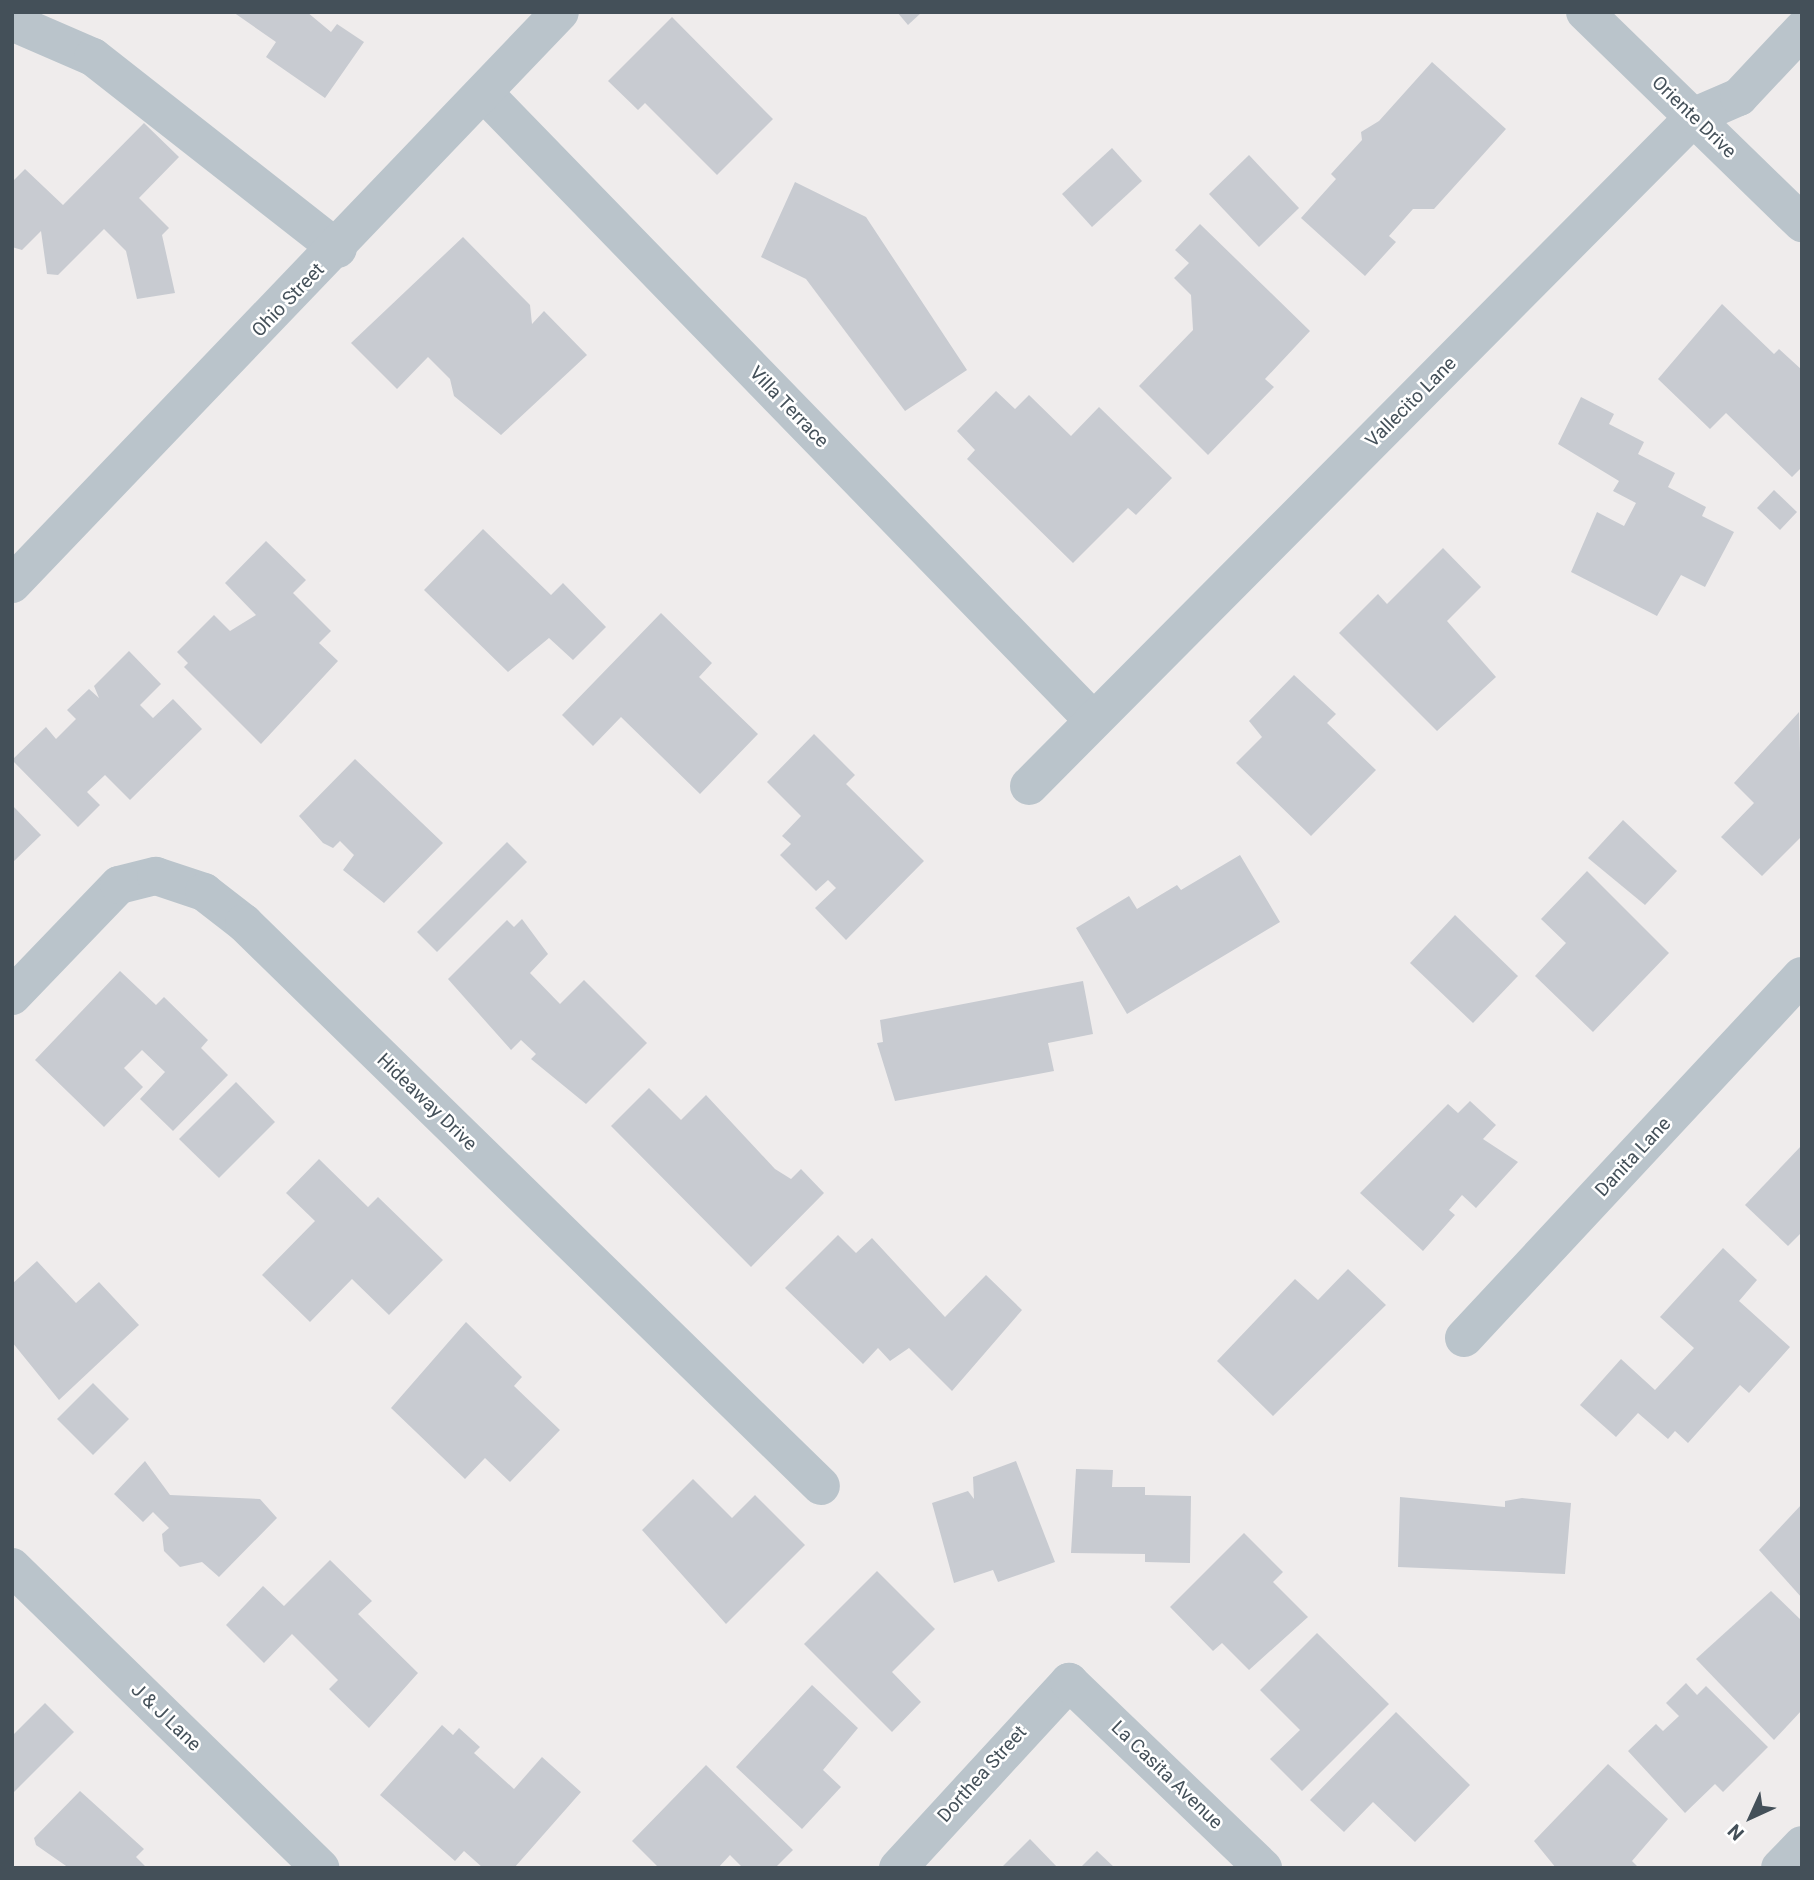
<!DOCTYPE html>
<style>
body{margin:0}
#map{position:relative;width:1814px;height:1880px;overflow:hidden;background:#efecec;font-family:Roboto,sans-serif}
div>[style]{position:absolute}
.building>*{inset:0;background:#c8cbd1}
.minor>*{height:38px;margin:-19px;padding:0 19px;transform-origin:19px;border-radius:19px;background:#bac4cb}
span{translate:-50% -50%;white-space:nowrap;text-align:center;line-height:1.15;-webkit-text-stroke:5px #fff;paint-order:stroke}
.street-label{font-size:19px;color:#445059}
.frame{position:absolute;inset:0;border:14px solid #445059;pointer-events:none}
.north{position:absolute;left:1716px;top:1782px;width:70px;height:70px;-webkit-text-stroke:5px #fff;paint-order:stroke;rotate:225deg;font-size:19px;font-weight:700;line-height:28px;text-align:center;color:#445059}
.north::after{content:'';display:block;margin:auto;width:24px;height:32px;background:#445059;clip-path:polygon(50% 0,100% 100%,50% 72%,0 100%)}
</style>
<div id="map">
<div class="building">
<i style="clip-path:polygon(233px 12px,307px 12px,331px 32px,337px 24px,364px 42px,325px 98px,266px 57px,276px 42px)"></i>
<i style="clip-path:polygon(897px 12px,922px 12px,908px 25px)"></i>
<i style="clip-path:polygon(672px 17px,773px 119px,717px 175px,645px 103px,638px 110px,608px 81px)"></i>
<i style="clip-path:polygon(1432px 62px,1506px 129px,1434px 209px,1413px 209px,1389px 236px,1396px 242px,1365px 276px,1301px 218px,1336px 179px,1331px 174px,1362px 140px,1361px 132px,1379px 121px)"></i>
<i style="clip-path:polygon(144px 123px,179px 157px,139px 198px,169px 228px,162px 235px,175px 293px,137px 299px,126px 251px,104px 229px,58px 275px,47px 274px,41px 231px,22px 250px,12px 247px,12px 182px,25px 169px,63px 205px)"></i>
<i style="clip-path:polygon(1112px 148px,1142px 181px,1092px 227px,1062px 194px)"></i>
<i style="clip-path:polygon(1249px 155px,1299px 208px,1259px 247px,1209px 194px)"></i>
<i style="clip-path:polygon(795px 182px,866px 217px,967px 370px,905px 411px,806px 279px,761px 257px)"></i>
<i style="clip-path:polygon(1200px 224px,1310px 331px,1265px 379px,1274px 387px,1208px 455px,1139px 386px,1193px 330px,1191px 295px,1174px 278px,1189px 263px,1175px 250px)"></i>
<i style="clip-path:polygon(463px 237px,530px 305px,532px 324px,544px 311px,587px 355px,501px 435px,454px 396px,450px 379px,428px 357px,397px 389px,351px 343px)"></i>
<i style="clip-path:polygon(1722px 304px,1774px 354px,1779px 349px,1802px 370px,1802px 467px,1792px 477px,1726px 413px,1710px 429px,1658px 379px)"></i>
<i style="clip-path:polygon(996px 391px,1015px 409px,1029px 395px,1071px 436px,1099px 407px,1172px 478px,1136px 515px,1128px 508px,1073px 563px,967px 459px,975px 450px,957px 431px)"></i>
<i style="clip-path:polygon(1581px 397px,1614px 414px,1609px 424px,1644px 442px,1638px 454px,1675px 473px,1668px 487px,1706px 507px,1702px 516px,1734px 532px,1705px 587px,1681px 575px,1657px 616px,1571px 572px,1597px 512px,1624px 526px,1636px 503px,1613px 491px,1619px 481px,1558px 444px)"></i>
<i style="clip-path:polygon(1774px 490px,1797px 512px,1780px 530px,1757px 508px)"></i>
<i style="clip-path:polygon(483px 529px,551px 595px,563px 583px,606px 627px,573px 660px,549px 638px,508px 672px,424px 590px)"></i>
<i style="clip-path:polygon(266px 541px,306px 580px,293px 593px,331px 631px,319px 643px,338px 661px,261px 744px,184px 667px,188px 663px,177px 652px,214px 615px,230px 631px,256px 615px,225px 583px)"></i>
<i style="clip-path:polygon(1443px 548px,1481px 587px,1447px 621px,1496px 677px,1437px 731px,1339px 633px,1378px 594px,1387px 604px)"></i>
<i style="clip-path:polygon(661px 613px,712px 663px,699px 677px,758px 734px,700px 794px,621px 717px,593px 746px,562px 715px)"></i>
<i style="clip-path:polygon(129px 651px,161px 684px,140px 705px,153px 718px,173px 699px,202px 729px,130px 800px,105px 775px,87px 792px,100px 805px,78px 827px,12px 760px,46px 727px,56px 739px,76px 719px,67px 710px,89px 689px,99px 698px,94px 686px)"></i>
<i style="clip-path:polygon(1294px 675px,1336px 714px,1327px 723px,1376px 770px,1311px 836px,1236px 763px,1262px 737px,1249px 721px)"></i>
<i style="clip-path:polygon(1799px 712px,1802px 836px,1762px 876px,1721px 837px,1754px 803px,1734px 783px)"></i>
<i style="clip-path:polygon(814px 734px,855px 775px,846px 784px,924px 861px,846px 940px,815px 908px,836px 888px,828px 880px,816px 891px,780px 855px,791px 844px,782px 836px,801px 816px,767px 782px)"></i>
<i style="clip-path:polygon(355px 759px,443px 843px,384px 903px,343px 870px,354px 855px,340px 841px,333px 848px,323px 843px,299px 816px)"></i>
<i style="clip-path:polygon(12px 805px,41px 835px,12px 863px)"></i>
<i style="clip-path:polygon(1623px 820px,1677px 871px,1645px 905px,1588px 858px)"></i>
<i style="clip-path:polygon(507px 842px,527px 862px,437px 952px,417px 932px)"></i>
<i style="clip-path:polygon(1240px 855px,1280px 922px,1127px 1014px,1076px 928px,1129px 896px,1137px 909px,1177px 885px,1181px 890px)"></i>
<i style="clip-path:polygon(1587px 871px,1669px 953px,1593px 1032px,1535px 976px,1566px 943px,1541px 919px)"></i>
<i style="clip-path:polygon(1455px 915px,1518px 976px,1473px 1023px,1410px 963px)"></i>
<i style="clip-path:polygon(522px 919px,548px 954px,530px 973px,560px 1004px,584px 980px,647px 1043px,586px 1104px,531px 1059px,536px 1054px,521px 1040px,511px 1050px,448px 979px,507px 920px,514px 927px)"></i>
<i style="clip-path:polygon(120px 971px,156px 1005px,164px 997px,208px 1040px,201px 1048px,228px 1075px,173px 1131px,140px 1099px,165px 1072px,142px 1050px,124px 1068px,143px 1087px,104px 1127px,35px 1060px)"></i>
<i style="clip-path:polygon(1083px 981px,1093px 1034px,1048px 1043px,1054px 1071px,895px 1101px,877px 1043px,883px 1042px,880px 1020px)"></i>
<i style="clip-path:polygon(236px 1082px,275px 1122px,219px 1178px,179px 1139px)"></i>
<i style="clip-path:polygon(649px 1088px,681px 1120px,706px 1095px,775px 1169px,791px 1179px,801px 1169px,824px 1193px,751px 1267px,611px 1126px)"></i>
<i style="clip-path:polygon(1470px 1101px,1496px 1125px,1483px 1139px,1518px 1162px,1476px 1208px,1462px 1195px,1449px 1210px,1455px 1215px,1423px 1251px,1360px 1193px,1448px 1104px,1458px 1113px)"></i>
<i style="clip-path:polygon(1802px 1145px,1802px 1232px,1788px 1246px,1745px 1205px)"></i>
<i style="clip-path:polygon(319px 1159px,368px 1207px,378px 1197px,443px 1260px,389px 1315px,352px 1279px,310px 1322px,262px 1275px,315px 1221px,286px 1193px)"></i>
<i style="clip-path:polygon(838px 1235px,856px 1253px,872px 1238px,945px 1317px,986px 1275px,1022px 1310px,952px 1391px,909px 1348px,890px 1361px,878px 1348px,863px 1364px,785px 1288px)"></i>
<i style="clip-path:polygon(1723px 1248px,1757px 1280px,1739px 1301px,1790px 1347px,1749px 1393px,1740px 1385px,1688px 1443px,1675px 1431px,1668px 1439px,1638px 1413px,1616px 1437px,1580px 1405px,1621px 1359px,1655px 1390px,1694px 1348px,1660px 1317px)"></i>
<i style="clip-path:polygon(37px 1261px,76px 1303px,99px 1282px,139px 1325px,59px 1400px,12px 1342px,12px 1284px)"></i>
<i style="clip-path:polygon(1348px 1269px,1386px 1305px,1273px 1416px,1217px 1361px,1295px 1279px,1318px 1300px)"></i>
<i style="clip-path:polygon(466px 1322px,522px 1377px,514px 1386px,560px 1430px,510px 1482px,485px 1458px,465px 1479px,391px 1408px)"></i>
<i style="clip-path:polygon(93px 1383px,129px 1419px,93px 1455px,57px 1419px)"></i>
<i style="clip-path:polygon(145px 1461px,170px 1495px,260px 1499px,277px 1518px,219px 1577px,202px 1562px,180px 1567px,164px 1551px,162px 1534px,169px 1528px,153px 1512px,143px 1522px,114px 1494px)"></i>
<i style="clip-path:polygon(1016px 1461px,1055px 1562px,998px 1582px,993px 1570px,954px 1583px,932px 1503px,968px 1491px,974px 1499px,973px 1477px)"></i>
<i style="clip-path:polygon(1076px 1469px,1113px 1470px,1112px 1487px,1145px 1487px,1145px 1495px,1191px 1496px,1190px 1563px,1145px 1562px,1145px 1554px,1071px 1553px)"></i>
<i style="clip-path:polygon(693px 1479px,732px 1518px,755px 1495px,805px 1545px,726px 1624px,642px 1530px)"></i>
<i style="clip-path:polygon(1400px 1497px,1505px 1507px,1505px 1501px,1522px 1498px,1571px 1503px,1565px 1574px,1398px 1567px)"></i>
<i style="clip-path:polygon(1802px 1504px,1802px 1598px,1759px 1550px)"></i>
<i style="clip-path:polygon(1244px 1533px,1283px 1572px,1273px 1582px,1308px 1617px,1249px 1670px,1222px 1643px,1213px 1651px,1170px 1607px)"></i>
<i style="clip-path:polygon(330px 1560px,372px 1601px,358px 1614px,418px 1673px,369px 1728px,329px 1689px,338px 1680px,292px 1634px,264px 1663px,226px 1625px,263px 1586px,284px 1606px)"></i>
<i style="clip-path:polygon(877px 1571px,935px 1629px,892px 1672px,921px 1702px,892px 1732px,804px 1644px)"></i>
<i style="clip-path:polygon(1771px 1591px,1802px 1621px,1802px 1710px,1774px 1740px,1696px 1659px)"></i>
<i style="clip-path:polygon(1317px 1633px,1389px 1704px,1302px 1791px,1270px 1759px,1300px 1730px,1260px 1690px)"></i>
<i style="clip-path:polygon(1686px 1683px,1697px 1695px,1706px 1686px,1768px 1747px,1723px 1792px,1715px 1784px,1685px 1813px,1628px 1751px,1656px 1724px,1663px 1731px,1679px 1716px,1666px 1703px)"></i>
<i style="clip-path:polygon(812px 1685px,858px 1728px,823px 1770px,841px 1787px,802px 1829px,736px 1767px)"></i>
<i style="clip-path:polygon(45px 1703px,74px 1732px,12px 1794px,12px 1736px)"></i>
<i style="clip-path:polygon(1396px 1712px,1470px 1785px,1415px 1842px,1373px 1802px,1344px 1832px,1310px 1800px)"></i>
<i style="clip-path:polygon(442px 1725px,453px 1735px,459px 1728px,480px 1747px,474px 1753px,514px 1789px,542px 1757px,581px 1792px,514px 1868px,483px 1868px,464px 1851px,455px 1861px,380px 1795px)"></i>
<i style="clip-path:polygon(1608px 1764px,1668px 1819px,1632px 1861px,1639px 1868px,1556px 1868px,1534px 1841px)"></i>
<i style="clip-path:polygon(706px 1765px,793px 1850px,775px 1868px,743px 1868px,730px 1855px,718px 1868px,659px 1868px,632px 1841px)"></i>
<i style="clip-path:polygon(80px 1791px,144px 1849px,136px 1857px,147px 1868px,69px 1868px,36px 1845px,34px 1838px)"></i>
<i style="clip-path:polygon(1030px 1839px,1058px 1868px,1001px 1868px)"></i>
<i style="clip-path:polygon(1097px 1851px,1115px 1868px,1080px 1868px)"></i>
</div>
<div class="minor">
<i style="left:1585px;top:12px;width:303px;rotate:44.2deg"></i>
<i style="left:12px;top:22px;width:88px;rotate:23.4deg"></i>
<i style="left:93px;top:57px;width:311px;rotate:38.1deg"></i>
<i style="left:484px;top:93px;width:874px;rotate:45.83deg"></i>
<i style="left:12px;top:584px;width:792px;rotate:-46.23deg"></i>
<i style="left:1029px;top:786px;width:945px;rotate:-45.17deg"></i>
<i style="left:1695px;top:116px;width:48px;rotate:-23.4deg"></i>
<i style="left:1739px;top:97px;width:92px;rotate:-46.8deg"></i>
<i style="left:12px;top:996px;width:154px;rotate:-46.1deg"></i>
<i style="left:119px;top:885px;width:38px;rotate:-14deg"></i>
<i style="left:156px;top:876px;width:51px;rotate:18.4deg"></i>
<i style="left:204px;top:892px;width:51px;rotate:37.8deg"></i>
<i style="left:244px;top:923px;width:806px;rotate:44.3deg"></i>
<i style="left:1464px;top:1338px;width:495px;rotate:-47deg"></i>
<i style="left:12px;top:1567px;width:431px;rotate:44.3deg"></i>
<i style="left:898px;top:1868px;width:253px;rotate:-47.4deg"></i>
<i style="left:1069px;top:1682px;width:269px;rotate:43.8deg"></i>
<i style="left:1780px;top:1868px;width:32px;rotate:-46deg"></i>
</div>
<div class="street-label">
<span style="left:1694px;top:117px;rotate:44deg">Oriente Drive</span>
<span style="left:288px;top:300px;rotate:-46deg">Ohio Street</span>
<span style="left:1411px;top:402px;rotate:-45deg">Vallecito Lane</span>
<span style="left:789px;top:407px;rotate:46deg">Villa Terrace</span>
<span style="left:427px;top:1102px;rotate:44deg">Hideaway Drive</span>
<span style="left:1633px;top:1157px;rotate:-47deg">Danita Lane</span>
<span style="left:166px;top:1717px;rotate:44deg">J &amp; J Lane</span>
<span style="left:982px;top:1774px;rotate:-48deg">Dorthea Street</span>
<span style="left:1167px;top:1775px;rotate:44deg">La Casita Avenue</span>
</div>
<div class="frame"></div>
<div class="north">N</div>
</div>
